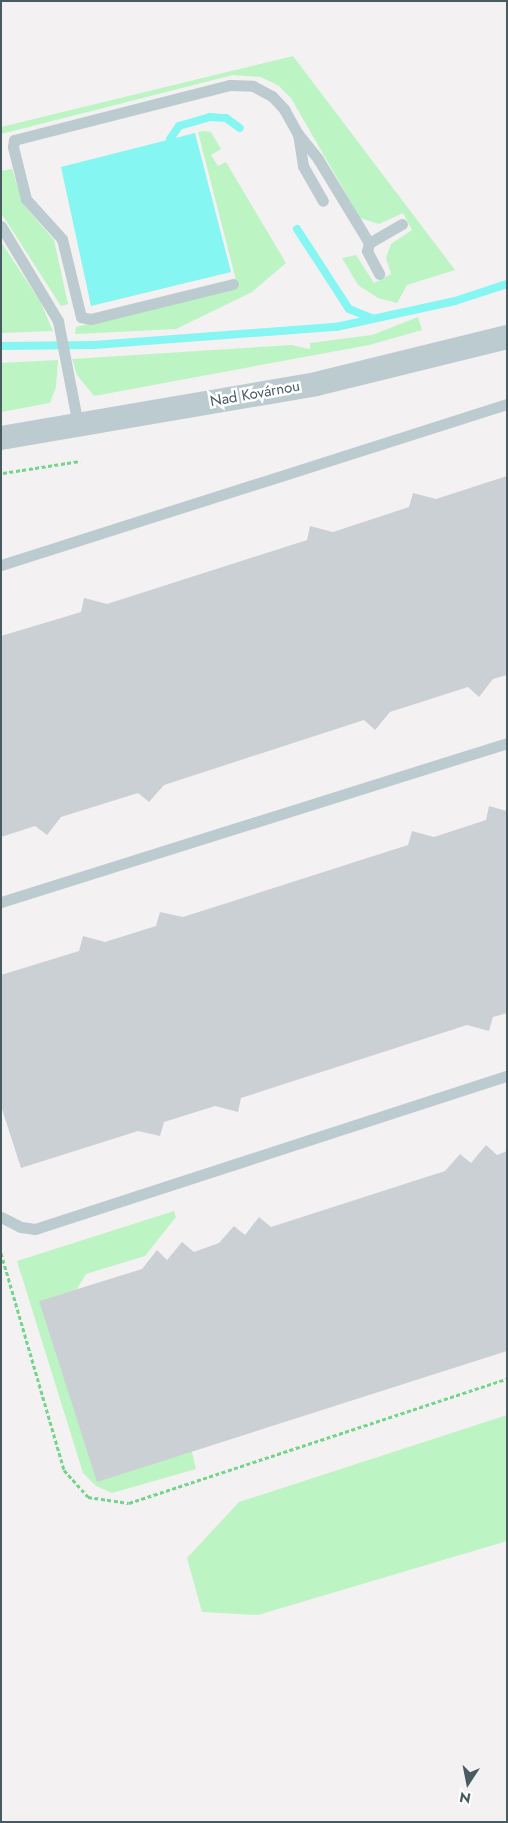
<!DOCTYPE html>
<meta charset="utf-8">
<style>
body{margin:0}
#map{position:relative;width:508px;height:1823px;overflow:hidden;background:#f4f1f2;font-family:Jost,sans-serif}
div>[style]{position:absolute}
.green>*{inset:0;background:#bdf4c4}
.water>*{inset:0;background:#85f6f1}
.stream>*{height:8px;margin:-4px;padding:0 4px;transform-origin:4px;border-radius:4px;background:#85f6f1}
.building>*{inset:0;background:#cbd0d4}
.path>*{height:3px;margin-top:-1.5px;transform-origin:0;background:repeating-linear-gradient(90deg,#71d68a 0 4px,transparent 0 6.5px)}
.service>*{height:11px;margin:-5.5px;padding:0 5.5px;transform-origin:5.5px;border-radius:5.5px;background:#bbcbcf}
.minor>*{height:24px;margin:-12px;padding:0 12px;transform-origin:12px;border-radius:12px;background:#bbcbcf}
span{translate:-50% -50%;white-space:nowrap;text-align:center;line-height:1.15;-webkit-text-stroke:5px #fff;paint-order:stroke}
.street-label{font-size:15px;color:#475b61}
.frame{position:absolute;inset:0;border:2px solid #475b61;pointer-events:none}
.north{position:absolute;left:443px;top:1758px;width:50px;height:50px;-webkit-text-stroke:4px #fff;paint-order:stroke;rotate:191deg;font-size:14px;font-weight:700;line-height:20px;text-align:center;color:#475b61}
.north::after{content:'';display:block;margin:auto;width:18px;height:22px;background:#475b61;clip-path:polygon(50% 0,100% 100%,50% 72%,0 100%)}
</style>
<div id="map">
<div class="green">
<i style="clip-path:polygon(293px 56px,455px 270px,407px 285px,397px 303px,378px 298px,358px 285px,342px 258px,356px 255px,374px 283px,391px 274px,386px 258px,391px 244px,412px 230px,403px 213px,379px 224px,360px 218px,291px 98px,279px 86px,261px 77px,233px 75px,1px 134px,1px 127px)"></i>
<i style="clip-path:polygon(204px 131px,211px 132px,221px 149px,211px 155px,218px 166px,226px 162px,286px 263px,252px 292px,176px 329px,75px 334px,76px 327px,238px 288px,198px 132px)"></i>
<i style="clip-path:polygon(12px 169px,23px 204px,54px 240px,68px 304px,61px 306px,1px 213px,1px 171px)"></i>
<i style="clip-path:polygon(1px 242px,40px 301px,53px 331px,1px 333px)"></i>
<i style="clip-path:polygon(418px 317px,422px 330px,369px 345px,94px 396px,77px 375px,72px 359px,291px 345px,310px 349px,310px 343px,372px 335px)"></i>
<i style="clip-path:polygon(58px 360px,56px 387px,50px 403px,1px 412px,1px 363px)"></i>
<i style="clip-path:polygon(174px 1211px,176px 1217px,145px 1256px,86px 1274px,77px 1289px,40px 1301px,192px 1452px,196px 1469px,112px 1493px,96px 1486px,83px 1473px,17px 1261px)"></i>
<i style="clip-path:polygon(507px 1415px,507px 1541px,258px 1615px,202px 1612px,187px 1558px,239px 1502px)"></i>
</div>
<div class="water">
<i style="clip-path:polygon(195px 133px,231px 272px,91px 306px,61px 167px)"></i>
</div>
<div class="stream">
<i style="left:170px;top:139px;width:16px;rotate:-55deg"></i>
<i style="left:179px;top:126px;width:32px;rotate:-16deg"></i>
<i style="left:210px;top:117px;width:16px;rotate:4deg"></i>
<i style="left:226px;top:118px;width:17px;rotate:36deg"></i>
<i style="left:297px;top:229px;width:95px;rotate:57deg"></i>
<i style="left:349px;top:309px;width:24px;rotate:22deg"></i>
<i style="left:1px;top:346px;width:93px;rotate:-0.6deg"></i>
<i style="left:94px;top:345px;width:243px;rotate:-4.3deg"></i>
<i style="left:336px;top:327px;width:122px;rotate:-12.3deg"></i>
<i style="left:455px;top:301px;width:55px;rotate:-18.1deg"></i>
</div>
<div class="building">
<i style="clip-path:polygon(507px 476px,507px 675px,493px 679px,479px 697px,468px 687px,390px 712px,375px 730px,364px 720px,164px 785px,149px 802px,138px 793px,61px 817px,47px 835px,35px 826px,1px 837px,1px 636px,81px 612px,84px 598px,107px 604px,307px 540px,310px 526px,333px 532px,409px 507px,413px 493px,436px 499px)"></i>
<i style="clip-path:polygon(489px 806px,507px 811px,507px 1013px,493px 1017px,489px 1031px,467px 1025px,241px 1098px,238px 1112px,215px 1106px,164px 1122px,160px 1136px,138px 1131px,21px 1168px,1px 1106px,1px 975px,79px 951px,83px 936px,105px 942px,156px 926px,160px 912px,183px 917px,408px 845px,412px 831px,434px 837px,486px 820px)"></i>
<i style="clip-path:polygon(486px 1145px,497px 1155px,507px 1151px,507px 1351px,97px 1482px,39px 1301px,142px 1269px,157px 1250px,167px 1260px,182px 1242px,194px 1252px,219px 1243px,234px 1226px,245px 1235px,259px 1217px,271px 1227px,445px 1171px,460px 1154px,471px 1163px)"></i>
</div>
<div class="path">
<i style="left:3px;top:473px;width:78px;rotate:-8.9deg"></i>
<i style="left:1px;top:1253px;width:226px;rotate:73.8deg"></i>
<i style="left:64px;top:1470px;width:36px;rotate:48deg"></i>
<i style="left:88px;top:1497px;width:41px;rotate:8.3deg"></i>
<i style="left:129px;top:1503px;width:398px;rotate:-18.2deg"></i>
</div>
<div class="service">
<i style="left:298px;top:134px;width:32px;rotate:81deg"></i>
<i style="left:303px;top:166px;width:40px;rotate:60.3deg"></i>
<i style="left:1px;top:226px;width:111px;rotate:59deg"></i>
<i style="left:58px;top:321px;width:106px;rotate:79.1deg"></i>
<i style="left:369px;top:243px;width:8px;rotate:104deg"></i>
<i style="left:367px;top:251px;width:26px;rotate:62deg"></i>
<i style="left:233px;top:284px;width:146px;rotate:166.2deg"></i>
<i style="left:91px;top:319px;width:10px;rotate:-169deg"></i>
<i style="left:81px;top:317px;width:80px;rotate:-103.7deg"></i>
<i style="left:62px;top:239px;width:54px;rotate:-132deg"></i>
<i style="left:26px;top:199px;width:54px;rotate:-104deg"></i>
<i style="left:13px;top:147px;width:7px;rotate:-82deg"></i>
<i style="left:14px;top:140px;width:223px;rotate:-14.3deg"></i>
<i style="left:230px;top:85px;width:23px;rotate:2deg"></i>
<i style="left:253px;top:86px;width:21px;rotate:28deg"></i>
<i style="left:272px;top:96px;width:18px;rotate:47deg"></i>
<i style="left:284px;top:109px;width:29px;rotate:61deg"></i>
<i style="left:298px;top:134px;width:32px;rotate:51deg"></i>
<i style="left:318px;top:159px;width:98px;rotate:58.7deg"></i>
<i style="left:369px;top:243px;width:38px;rotate:-30deg"></i>
<i style="left:1px;top:565px;width:531px;rotate:-17.65deg"></i>
<i style="left:1px;top:902px;width:530px;rotate:-17.44deg"></i>
<i style="left:1px;top:1217px;width:22px;rotate:27deg"></i>
<i style="left:21px;top:1227px;width:14px;rotate:8deg"></i>
<i style="left:35px;top:1229px;width:496px;rotate:-18deg"></i>
</div>
<div class="minor">
<i style="left:1px;top:438px;width:320px;rotate:-9.7deg"></i>
<i style="left:316px;top:384px;width:197px;rotate:-13.8deg"></i>
</div>
<div class="street-label">
<span style="left:255px;top:394px;rotate:-10deg">Nad Kovárnou</span>
</div>
<div class="frame"></div>
<div class="north">N</div>
</div>
